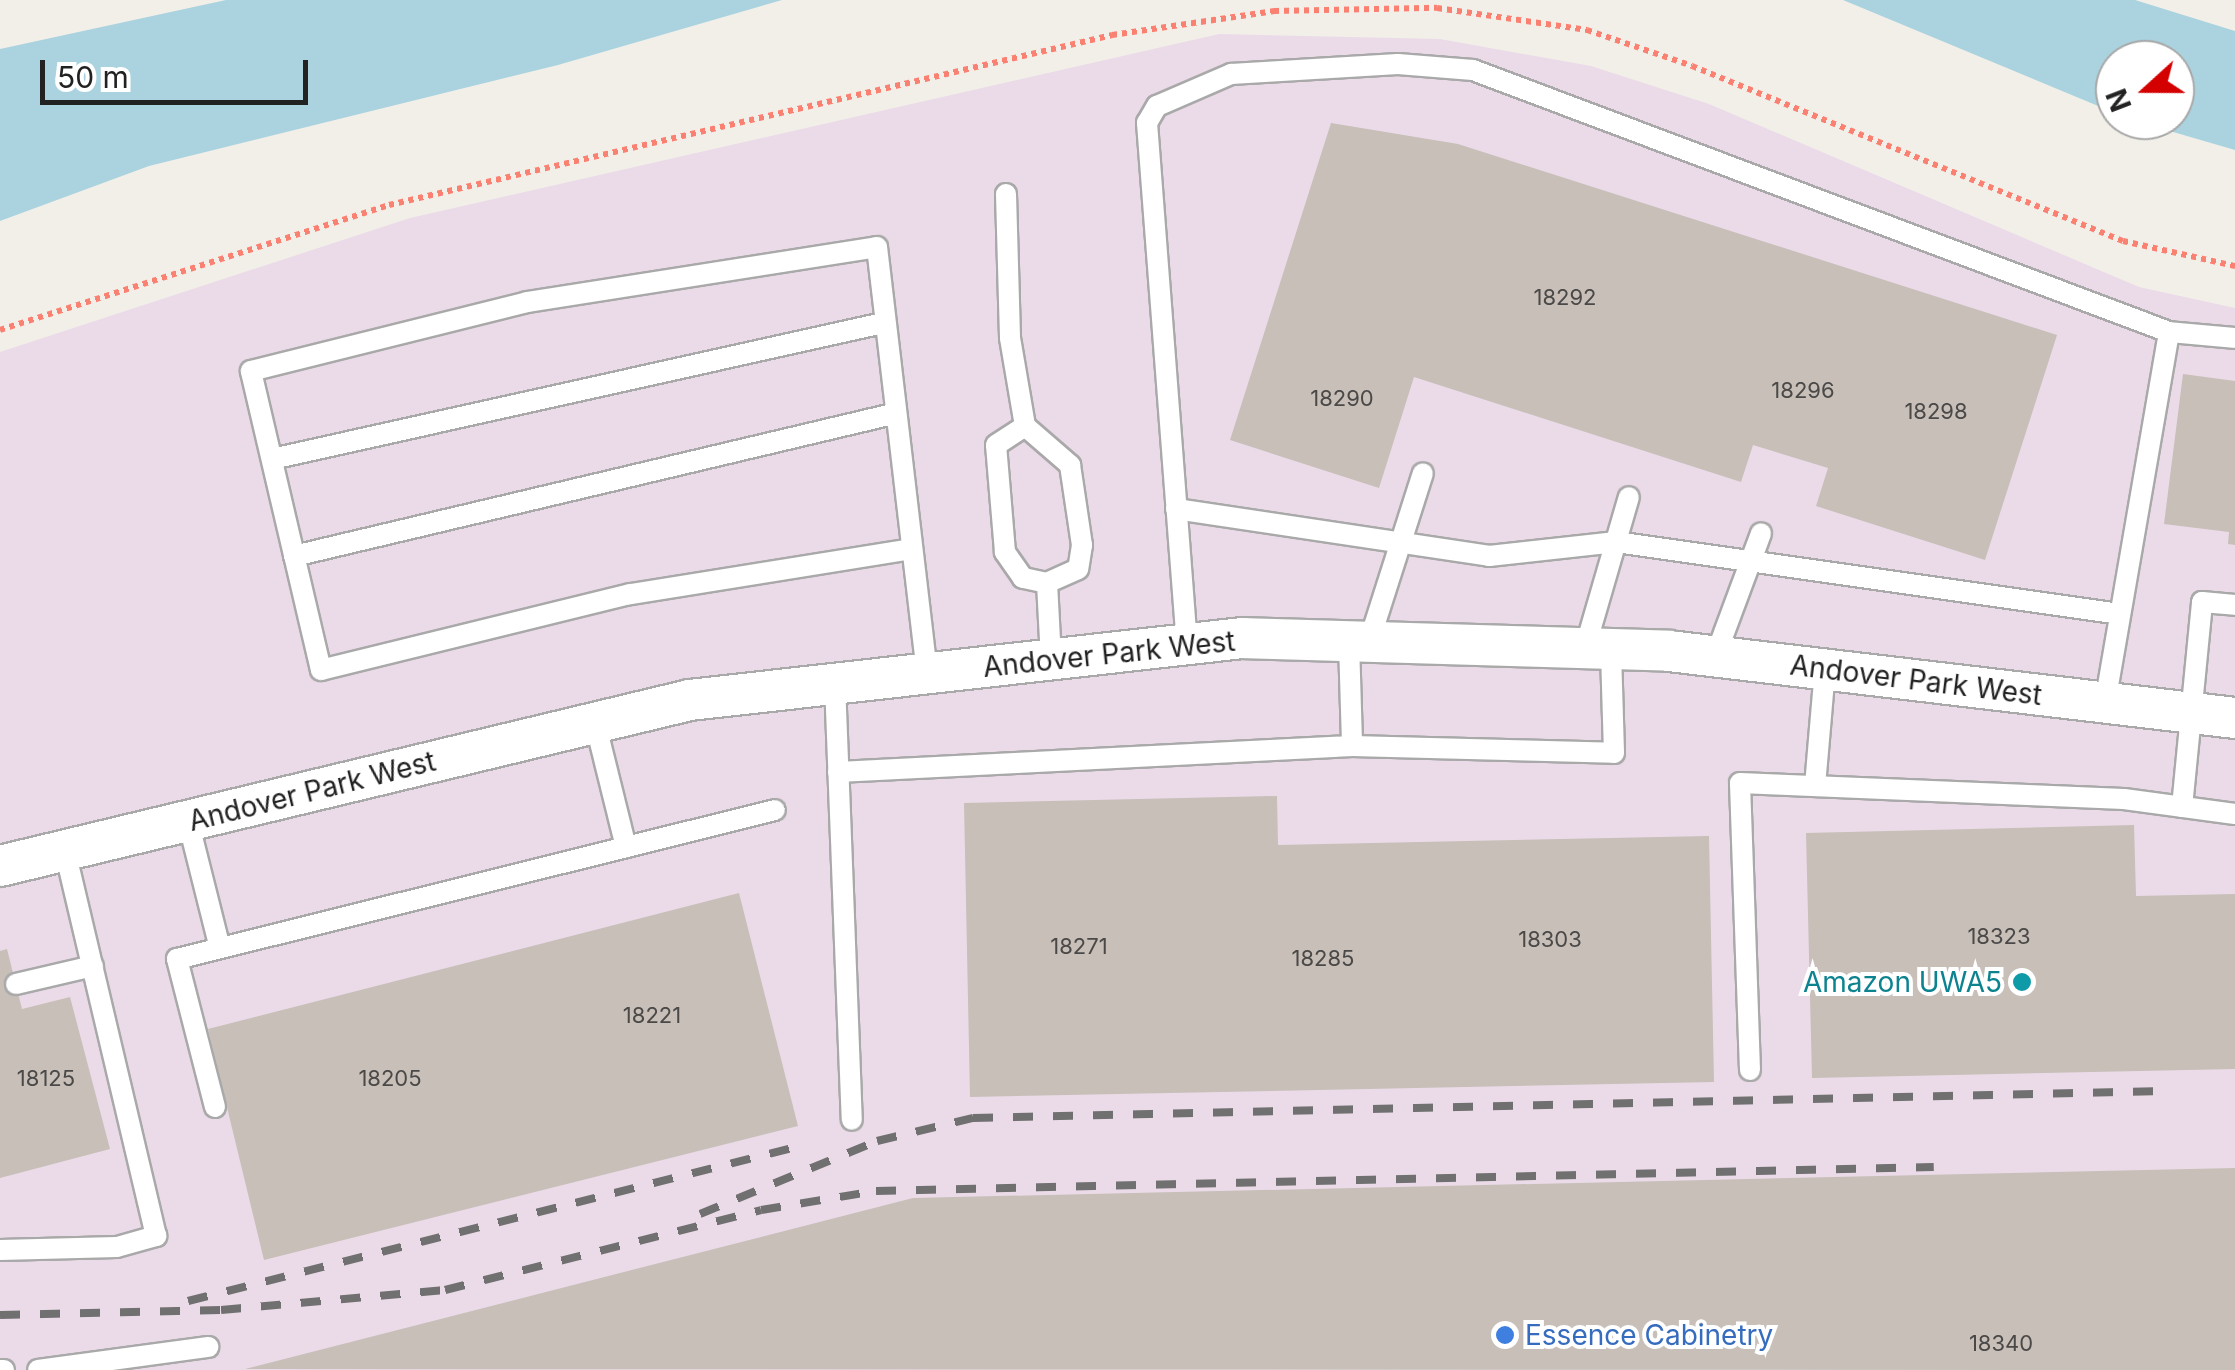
<!DOCTYPE html>
<style>
body{margin:0}
#map{position:relative;width:2235px;height:1370px;overflow:hidden;background:#f2efe9;font-family:Inter,sans-serif}
div>[style]{position:absolute}
.industrial>*{inset:0;background:#ebdbe8}
.water>*{inset:0;background:#aad3df}
.building>*{inset:0;background:#c7bfb8}
.path>*{height:6px;margin-top:-3px;transform-origin:0;background:repeating-linear-gradient(90deg,#fa8072 0 5px,transparent 0 10px)}
.roads{filter:drop-shadow(2px 0 #a9a9a9) drop-shadow(-2px 0 #a9a9a9) drop-shadow(0 2px #a9a9a9) drop-shadow(0 -2px #a9a9a9)}
.lane>*{height:20px;margin:-10px;padding:0 10px;transform-origin:10px;border-radius:10px;background:#fff}
.street>*{height:40px;margin:-20px;padding:0 20px;transform-origin:20px;border-radius:20px;background:#fff}
.rail>*{height:8px;margin-top:-4px;transform-origin:0;background:repeating-linear-gradient(90deg,#707070 0 20px,transparent 0 40px)}
.dots>*{width:28px;height:28px;translate:-50% -50%;box-sizing:border-box;border:5px solid #fff;border-radius:50%}
span{translate:-50% -50%;white-space:nowrap;text-align:center;line-height:1.15;-webkit-text-stroke:8px #fff;paint-order:stroke}
.number-label{font-size:22px;color:#4b4948}
.number-label span{-webkit-text-stroke-width:0}
.street-label{font-size:28px;color:#222}
.culture-label{font-size:28px;color:#0d838f}
.right{translate:-100% -50%;text-align:right}
.shop-label{font-size:28px;color:#366cbe}
.left{translate:0 -50%;text-align:left}
.north{position:absolute;left:2095px;top:40px;width:100px;height:100px;box-sizing:border-box;background:#fff;border:2px solid #a7a7a7;border-radius:50%;rotate:249deg;font-size:28px;font-weight:700;line-height:40px;text-align:center;color:#222}
.north::after{content:'';display:block;margin:auto;width:35px;height:45px;background:#d40000;clip-path:polygon(50% 0,100% 100%,50% 72%,0 100%)}
.scale{position:absolute;left:40px;top:60px;width:268px;height:45px;box-sizing:border-box;border:5px solid #222;border-top:0;padding-left:12px;font-size:30px;line-height:35px;white-space:nowrap;color:#222;-webkit-text-stroke:8px #fff;paint-order:stroke}
</style>
<div id="map">
<div class="industrial">
<i style="clip-path:polygon(1219px 34px,1440px 39px,1591px 66px,1709px 104px,2139px 287px,2235px 308px,2235px 1370px,0 1370px,0 352px,410px 218px)"></i>
</div>
<div class="water">
<i style="clip-path:polygon(226px 0,782px 0,558px 65px,149px 166px,0 221px,0 49px)"></i>
<i style="clip-path:polygon(1843px 0,2135px 0,2235px 31px,2235px 150px,2132px 120px,2175px 120px,2175px 60px,2115px 60px,2115px 113px)"></i>
</div>
<div class="building">
<i style="clip-path:polygon(1331px 123px,1458px 144px,2057px 335px,1985px 560px,1816px 506px,1828px 468px,1753px 445px,1741px 482px,1414px 377px,1379px 488px,1230px 440px)"></i>
<i style="clip-path:polygon(2183px 374px,2235px 381px,2235px 545px,2228px 544px,2229px 532px,2164px 524px)"></i>
<i style="clip-path:polygon(1277px 796px,1278px 845px,1709px 836px,1714px 1082px,970px 1097px,964px 803px)"></i>
<i style="clip-path:polygon(2134px 825px,2136px 896px,2235px 894px,2235px 1069px,1812px 1078px,1806px 833px)"></i>
<i style="clip-path:polygon(739px 893px,798px 1126px,264px 1260px,208px 1029px)"></i>
<i style="clip-path:polygon(7px 949px,22px 1009px,70px 997px,110px 1149px,0 1178px,0 951px)"></i>
<i style="clip-path:polygon(2235px 1168px,2235px 1370px,245px 1369px,913px 1198px)"></i>
</div>
<div class="path">
<i style="left:0;top:330px;width:409px;rotate:-17.8deg"></i>
<i style="left:389px;top:205px;width:743px;rotate:-13.23deg"></i>
<i style="left:1112px;top:35px;width:164px;rotate:-8.4deg"></i>
<i style="left:1274px;top:11px;width:163px;rotate:-1.1deg"></i>
<i style="left:1437px;top:8px;width:152px;rotate:8.3deg"></i>
<i style="left:1587px;top:30px;width:111px;rotate:18.9deg"></i>
<i style="left:1692px;top:66px;width:465px;rotate:22.1deg"></i>
<i style="left:2123px;top:241px;width:115px;rotate:12.6deg"></i>
</div>
<div class="roads">
<div class="lane">
<i style="left:1006px;top:194px;width:144px;rotate:88.4deg"></i>
<i style="left:1010px;top:338px;width:89px;rotate:80.3deg"></i>
<i style="left:1025px;top:426px;width:60px;rotate:40.9deg"></i>
<i style="left:1070px;top:465px;width:81px;rotate:81.5deg"></i>
<i style="left:1082px;top:545px;width:24px;rotate:99deg"></i>
<i style="left:1078px;top:569px;width:34px;rotate:156deg"></i>
<i style="left:1047px;top:583px;width:25px;rotate:-168deg"></i>
<i style="left:1023px;top:578px;width:32px;rotate:-125deg"></i>
<i style="left:1005px;top:552px;width:107px;rotate:-94.8deg"></i>
<i style="left:996px;top:445px;width:35px;rotate:-33deg"></i>
<i style="left:272px;top:459px;width:626px;rotate:-12.55deg"></i>
<i style="left:1176px;top:509px;width:317px;rotate:8.5deg"></i>
<i style="left:1489px;top:556px;width:128px;rotate:-6.3deg"></i>
<i style="left:1616px;top:542px;width:509px;rotate:8.13deg"></i>
<i style="left:912px;top:549px;width:286px;rotate:170.9deg"></i>
<i style="left:630px;top:594px;width:318px;rotate:166.2deg"></i>
<i style="left:321px;top:670px;width:307px;rotate:-103.2deg"></i>
<i style="left:251px;top:371px;width:284px;rotate:-14deg"></i>
<i style="left:527px;top:302px;width:354px;rotate:-8.9deg"></i>
<i style="left:877px;top:247px;width:429px;rotate:83.3deg"></i>
<i style="left:294px;top:556px;width:616px;rotate:-13.34deg"></i>
<i style="left:1047px;top:583px;width:76px;rotate:87deg"></i>
<i style="left:1349px;top:642px;width:104px;rotate:88.3deg"></i>
<i style="left:1369px;top:642px;width:177px;rotate:-72.3deg"></i>
<i style="left:1187px;top:645px;width:524px;rotate:-94.38deg"></i>
<i style="left:1147px;top:123px;width:20px;rotate:-60deg"></i>
<i style="left:1157px;top:106px;width:81px;rotate:-23.4deg"></i>
<i style="left:1231px;top:74px;width:167px;rotate:-3.4deg"></i>
<i style="left:1398px;top:64px;width:75px;rotate:4.6deg"></i>
<i style="left:1473px;top:70px;width:744px;rotate:20.63deg"></i>
<i style="left:2169px;top:332px;width:66px;rotate:5.2deg"></i>
<i style="left:1585px;top:648px;width:157px;rotate:-73.8deg"></i>
<i style="left:1715px;top:657px;width:132px;rotate:-69.6deg"></i>
<i style="left:835px;top:683px;width:437px;rotate:87.8deg"></i>
<i style="left:2105px;top:703px;width:376px;rotate:-80.2deg"></i>
<i style="left:595px;top:722px;width:129px;rotate:76.1deg"></i>
<i style="left:838px;top:772px;width:515px;rotate:-2.9deg"></i>
<i style="left:1352px;top:746px;width:262px;rotate:1.5deg"></i>
<i style="left:1614px;top:753px;width:104px;rotate:-91.7deg"></i>
<i style="left:1815px;top:786px;width:116px;rotate:-85.1deg"></i>
<i style="left:2182px;top:807px;width:206px;rotate:-84.4deg"></i>
<i style="left:2202px;top:602px;width:33px;rotate:5deg"></i>
<i style="left:188px;top:821px;width:131px;rotate:75.9deg"></i>
<i style="left:16px;top:984px;width:79px;rotate:-13.2deg"></i>
<i style="left:1750px;top:1070px;width:287px;rotate:-92deg"></i>
<i style="left:1740px;top:783px;width:384px;rotate:2.4deg"></i>
<i style="left:2124px;top:799px;width:112px;rotate:7.7deg"></i>
<i style="left:215px;top:1107px;width:153px;rotate:-104.4deg"></i>
<i style="left:177px;top:959px;width:616px;rotate:-13.99deg"></i>
<i style="left:0;top:1250px;width:117px;rotate:-1.5deg"></i>
<i style="left:117px;top:1247px;width:41px;rotate:-15.8deg"></i>
<i style="left:156px;top:1236px;width:397px;rotate:-103.3deg"></i>
<i style="left:0;top:1370px;width:4px"></i>
<i style="left:38px;top:1370px;width:172px;rotate:-7.7deg"></i>
</div>
<div class="street">
<i style="left:0;top:866px;width:710px;rotate:-13.53deg"></i>
<i style="left:690px;top:700px;width:556px;rotate:-6.4deg"></i>
<i style="left:1243px;top:638px;width:426px;rotate:1.7deg"></i>
<i style="left:1669px;top:651px;width:570px;rotate:6.75deg"></i>
</div>
</div>
<div class="rail">
<i style="left:700px;top:1214px;width:191px;rotate:-22.4deg"></i>
<i style="left:877px;top:1141px;width:99px;rotate:-13.5deg"></i>
<i style="left:973px;top:1118px;width:1192px;rotate:-1.3deg"></i>
<i style="left:188px;top:1301px;width:631px;rotate:-14.21deg"></i>
<i style="left:0;top:1315px;width:221px;rotate:-1.3deg"></i>
<i style="left:221px;top:1310px;width:225px;rotate:-5.1deg"></i>
<i style="left:445px;top:1290px;width:326px;rotate:-14.2deg"></i>
<i style="left:761px;top:1210px;width:117px;rotate:-9.4deg"></i>
<i style="left:876px;top:1191px;width:1058px;rotate:-1.3deg"></i>
</div>
<div class="dots">
<i style="left:2022px;top:982px;background:#0f9aa8"></i>
<i style="left:1505px;top:1335px;background:#3f7fe0"></i>
</div>
<div class="number-label">
<span style="left:1565px;top:298px">18292</span>
<span style="left:1803px;top:391px">18296</span>
<span style="left:1342px;top:399px">18290</span>
<span style="left:1936px;top:412px">18298</span>
<span style="left:1999px;top:937px">18323</span>
<span style="left:1550px;top:940px">18303</span>
<span style="left:1079px;top:947px">18271</span>
<span style="left:1323px;top:959px">18285</span>
<span style="left:652px;top:1016px">18221</span>
<span style="left:46px;top:1079px">18125</span>
<span style="left:390px;top:1079px">18205</span>
<span style="left:2001px;top:1344px">18340</span>
</div>
<div class="street-label">
<span style="left:1109px;top:654px;rotate:-6deg">Andover Park West</span>
<span style="left:1916px;top:680px;rotate:7deg">Andover Park West</span>
<span style="left:312px;top:791px;rotate:-14deg">Andover Park West</span>
</div>
<div class="culture-label">
<span class="right" style="left:2002px;top:982px">Amazon UWA5</span>
</div>
<div class="shop-label">
<span class="left" style="left:1525px;top:1335px">Essence Cabinetry</span>
</div>
<div class="north">N</div>
<div class="scale">50 m</div>
</div>
